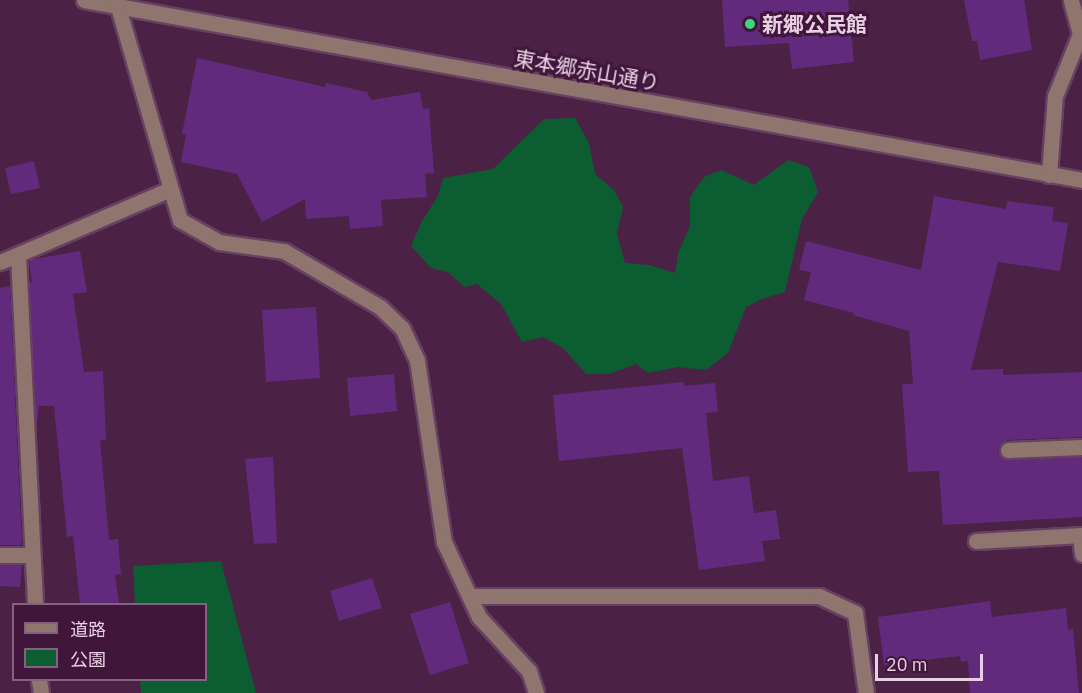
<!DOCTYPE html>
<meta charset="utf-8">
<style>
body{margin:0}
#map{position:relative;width:1082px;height:693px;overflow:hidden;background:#4b2245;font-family:"IBM Plex Sans","Noto Sans JP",sans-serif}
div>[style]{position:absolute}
.green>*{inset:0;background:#0c5d31}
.building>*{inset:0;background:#622a7d}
.roads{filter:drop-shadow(2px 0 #674162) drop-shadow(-2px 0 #674162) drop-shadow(0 2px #674162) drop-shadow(0 -2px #674162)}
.minor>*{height:15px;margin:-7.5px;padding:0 7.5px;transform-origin:7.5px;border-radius:7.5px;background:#90746e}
.dots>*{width:16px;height:16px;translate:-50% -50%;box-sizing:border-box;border:3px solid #40173a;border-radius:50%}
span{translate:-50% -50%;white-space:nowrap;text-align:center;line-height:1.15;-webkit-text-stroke:6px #40173a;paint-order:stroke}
.poi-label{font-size:21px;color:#e9cfe4;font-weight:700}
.left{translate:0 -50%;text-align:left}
.street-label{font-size:21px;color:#e9cfe4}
.legend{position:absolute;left:12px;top:603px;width:195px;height:78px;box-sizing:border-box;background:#40173a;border:2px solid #84617e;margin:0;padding:8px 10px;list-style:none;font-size:18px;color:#e9cfe4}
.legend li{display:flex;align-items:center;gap:12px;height:30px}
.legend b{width:30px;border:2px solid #84617e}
.scale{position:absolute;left:875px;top:654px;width:108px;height:27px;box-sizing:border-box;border:3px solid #e9cfe4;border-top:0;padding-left:8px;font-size:18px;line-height:21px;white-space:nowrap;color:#e9cfe4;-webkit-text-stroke:4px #40173a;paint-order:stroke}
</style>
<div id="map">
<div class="green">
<i style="clip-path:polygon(575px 118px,589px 143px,595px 174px,614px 190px,623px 207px,617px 234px,625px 263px,649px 265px,675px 273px,678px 253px,690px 226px,690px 197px,704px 177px,721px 170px,754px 185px,788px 160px,809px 167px,818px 192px,802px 219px,785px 292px,762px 299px,746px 307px,728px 353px,706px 370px,678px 367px,648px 373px,636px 364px,609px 374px,586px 374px,563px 348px,543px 337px,522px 342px,501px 304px,477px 284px,464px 287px,448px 272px,431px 268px,411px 246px,422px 221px,438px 196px,443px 178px,493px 169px,544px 119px)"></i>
<i style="clip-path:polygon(221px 561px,256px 693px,141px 693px,140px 680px,206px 680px,206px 604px,135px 604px,133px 566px)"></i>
</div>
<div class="building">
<i style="clip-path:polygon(722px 0,848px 0,854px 62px,792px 69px,789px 43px,725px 47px)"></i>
<i style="clip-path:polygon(964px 0,1024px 0,1032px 50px,980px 60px,977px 41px,972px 41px)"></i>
<i style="clip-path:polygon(197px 58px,325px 87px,326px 83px,367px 92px,371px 100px,420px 92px,423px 109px,429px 108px,434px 173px,425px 174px,427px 197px,381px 200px,383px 226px,350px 229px,349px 216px,306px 219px,305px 199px,262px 222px,237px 174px,181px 162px,186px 135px,182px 134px)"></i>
<i style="clip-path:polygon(34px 161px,40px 188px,11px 194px,5px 168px)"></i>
<i style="clip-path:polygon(934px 196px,1006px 209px,1007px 201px,1054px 207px,1052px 221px,1068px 223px,1060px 271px,998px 262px,971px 370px,1003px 369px,1003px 375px,1082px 372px,1082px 437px,1008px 440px,1002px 442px,998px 450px,1000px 456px,1008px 460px,1082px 457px,1082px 517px,943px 525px,939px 471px,908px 472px,902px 384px,913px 384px,909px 331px,853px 315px,854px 313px,804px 300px,811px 272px,799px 270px,806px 241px,921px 270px)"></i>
<i style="clip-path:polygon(80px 251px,87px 292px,73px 294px,84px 372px,103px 371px,106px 440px,100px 440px,109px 540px,118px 539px,121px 574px,115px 575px,119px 604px,80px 604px,73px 536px,67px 537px,54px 406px,39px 406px,36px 430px,29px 283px,32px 282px,29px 260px)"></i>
<i style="clip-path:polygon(10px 286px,22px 545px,0 545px,0 288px)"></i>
<i style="clip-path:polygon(316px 307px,320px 378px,266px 382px,262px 310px)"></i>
<i style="clip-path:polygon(394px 374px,397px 411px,350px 416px,347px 378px)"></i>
<i style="clip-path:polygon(684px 382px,684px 386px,715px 383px,718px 412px,706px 413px,713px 481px,749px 476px,754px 513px,776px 510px,780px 539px,762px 541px,765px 561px,699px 570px,682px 448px,559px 461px,553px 395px)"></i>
<i style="clip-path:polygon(273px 457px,277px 543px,254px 544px,245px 459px)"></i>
<i style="clip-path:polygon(0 565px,22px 565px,20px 587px,0 586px)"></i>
<i style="clip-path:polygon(372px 578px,382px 608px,339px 621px,330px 591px)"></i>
<i style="clip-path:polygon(990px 601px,992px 617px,1066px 608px,1068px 630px,1073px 629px,1079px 693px,970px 693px,968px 661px,961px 662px,960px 656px,884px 665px,878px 617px)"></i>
<i style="clip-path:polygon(450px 602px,469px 663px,430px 675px,410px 614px)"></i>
</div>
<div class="roads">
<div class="minor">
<i style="left:84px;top:0;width:1014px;rotate:10.22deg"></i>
<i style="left:116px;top:0;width:229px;rotate:73.8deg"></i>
<i style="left:180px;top:220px;width:45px;rotate:29.4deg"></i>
<i style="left:219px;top:242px;width:66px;rotate:7.9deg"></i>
<i style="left:284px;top:251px;width:111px;rotate:30.3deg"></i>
<i style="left:380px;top:307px;width:30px;rotate:44deg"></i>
<i style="left:402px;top:328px;width:35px;rotate:65deg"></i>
<i style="left:417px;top:360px;width:184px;rotate:81.6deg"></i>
<i style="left:444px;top:542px;width:83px;rotate:65deg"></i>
<i style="left:479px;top:617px;width:74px;rotate:47.2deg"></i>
<i style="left:529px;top:671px;width:23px;rotate:72deg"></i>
<i style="left:1049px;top:175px;width:79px;rotate:-85.7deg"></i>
<i style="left:1055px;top:96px;width:67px;rotate:-68deg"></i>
<i style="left:1080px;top:34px;width:35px;rotate:-105deg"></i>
<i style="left:18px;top:255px;width:349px;rotate:87.2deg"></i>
<i style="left:0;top:262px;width:185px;rotate:-23.2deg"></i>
<i style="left:1008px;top:450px;width:74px;rotate:-2.3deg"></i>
<i style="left:1080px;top:535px;width:19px;rotate:84deg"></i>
<i style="left:976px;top:541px;width:106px;rotate:-3.2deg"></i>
<i style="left:0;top:555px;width:32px"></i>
<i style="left:469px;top:596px;width:350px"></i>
<i style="left:819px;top:596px;width:40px;rotate:25deg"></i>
<i style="left:855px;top:613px;width:81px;rotate:82.2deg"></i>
<i style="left:39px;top:680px;width:13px;rotate:81deg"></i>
</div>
</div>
<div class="dots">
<i style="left:750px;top:24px;background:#3dd77e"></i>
</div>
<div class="poi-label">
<span class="left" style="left:762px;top:24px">新郷公民館</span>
</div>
<div class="street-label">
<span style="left:587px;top:70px;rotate:10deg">東本郷赤山通り</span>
</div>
<ul class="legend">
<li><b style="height:8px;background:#90746e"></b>道路</li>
<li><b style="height:16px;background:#0c5d31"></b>公園</li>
</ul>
<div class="scale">20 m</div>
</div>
